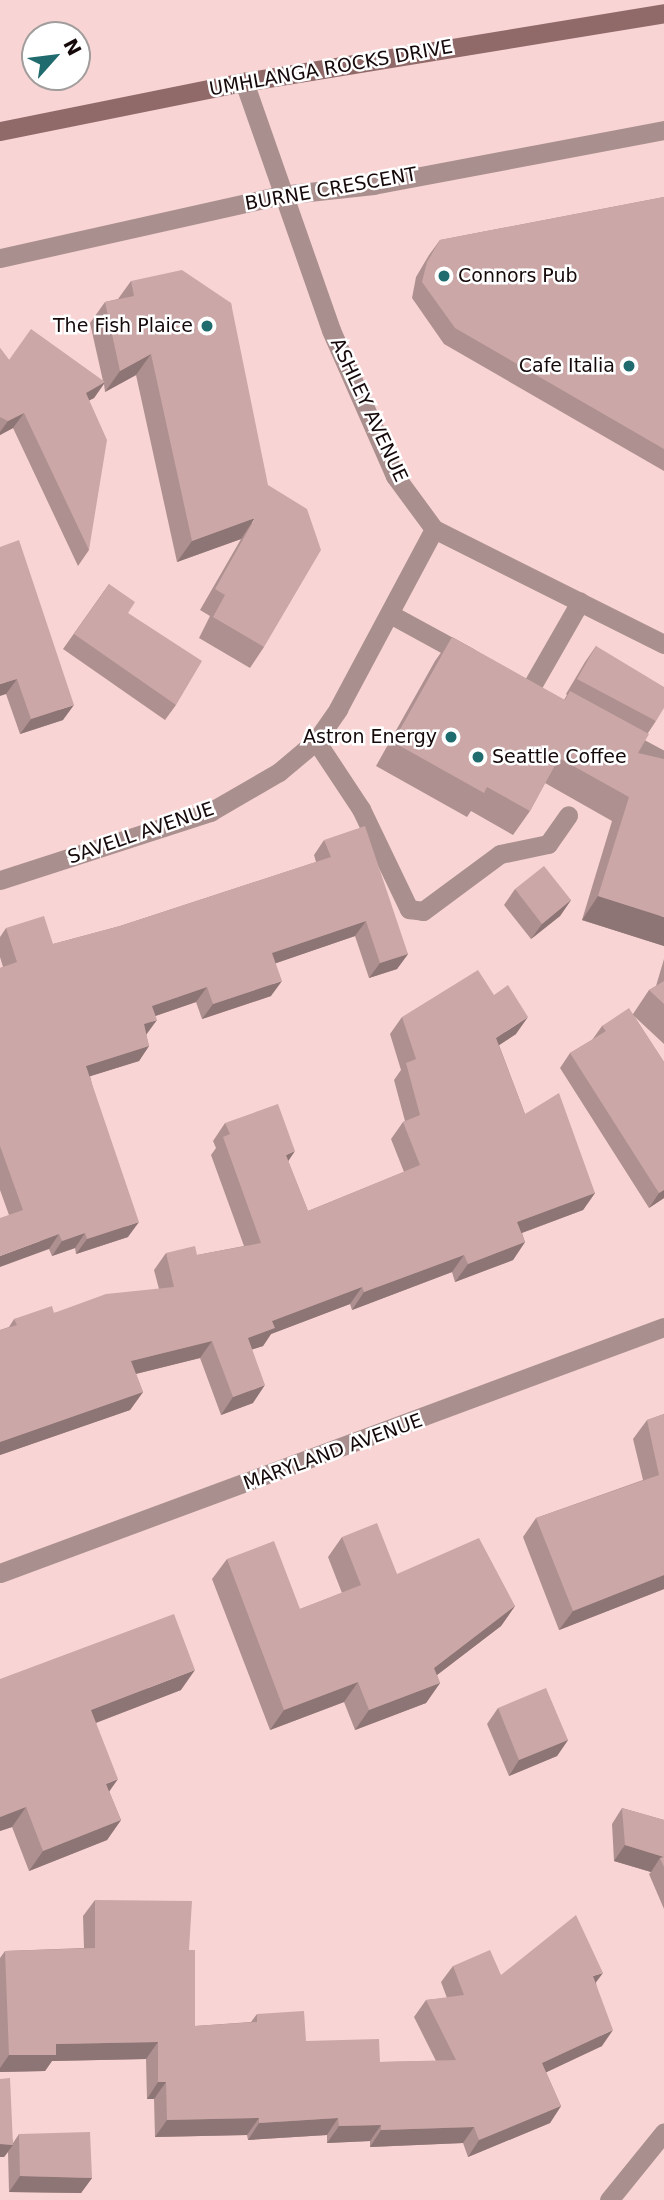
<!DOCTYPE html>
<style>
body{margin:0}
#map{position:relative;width:664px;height:2200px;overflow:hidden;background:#f9d4d4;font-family:"DejaVu Sans",sans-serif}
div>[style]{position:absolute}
.service>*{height:19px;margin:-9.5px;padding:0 9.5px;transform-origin:9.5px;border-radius:9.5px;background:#aa8f8f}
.minor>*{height:19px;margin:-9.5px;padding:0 9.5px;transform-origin:9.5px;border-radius:9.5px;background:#aa8f8f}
.tertiary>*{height:19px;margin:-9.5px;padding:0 9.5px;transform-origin:9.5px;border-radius:9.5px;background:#aa8f8f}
.secondary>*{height:19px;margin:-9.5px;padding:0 9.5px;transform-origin:9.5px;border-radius:9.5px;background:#906969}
.wall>*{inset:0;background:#af9090}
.shaded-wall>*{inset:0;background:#8e7575}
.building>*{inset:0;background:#cba7a7}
.dots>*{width:19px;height:19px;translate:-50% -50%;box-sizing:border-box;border:4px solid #fff;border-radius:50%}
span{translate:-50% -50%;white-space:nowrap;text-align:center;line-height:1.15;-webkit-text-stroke:5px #fff;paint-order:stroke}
.street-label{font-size:19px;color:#15090a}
.poi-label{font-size:19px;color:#15090a}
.left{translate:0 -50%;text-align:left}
.right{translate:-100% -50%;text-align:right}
.north{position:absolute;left:21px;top:21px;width:70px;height:70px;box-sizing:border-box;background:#fff;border:2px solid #a19d9d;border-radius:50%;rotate:62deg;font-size:19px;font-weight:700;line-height:28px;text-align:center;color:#15090a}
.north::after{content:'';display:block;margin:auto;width:24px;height:32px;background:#1f6b6d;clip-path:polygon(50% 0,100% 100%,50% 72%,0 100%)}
</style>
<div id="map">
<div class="service">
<i style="left:390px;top:614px;width:90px;rotate:28.6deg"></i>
<i style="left:529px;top:691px;width:103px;rotate:-60.2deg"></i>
<i style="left:619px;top:737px;width:51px;rotate:28.1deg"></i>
<i style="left:316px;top:741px;width:82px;rotate:56.5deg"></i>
<i style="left:361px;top:809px;width:111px;rotate:64.4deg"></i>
<i style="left:409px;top:909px;width:14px;rotate:8deg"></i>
<i style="left:423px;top:911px;width:96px;rotate:-36.5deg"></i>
<i style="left:500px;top:854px;width:49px;rotate:-11.8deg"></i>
<i style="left:548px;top:844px;width:35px;rotate:-55deg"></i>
</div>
<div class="minor">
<i style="left:0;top:258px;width:288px;rotate:-12.6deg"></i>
<i style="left:281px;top:195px;width:93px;rotate:-6.2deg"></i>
<i style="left:373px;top:185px;width:296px;rotate:-10.7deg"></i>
<i style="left:434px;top:529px;width:257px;rotate:26.6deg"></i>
<i style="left:0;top:1573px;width:708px;rotate:-20.33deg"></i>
<i style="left:609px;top:2200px;width:87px;rotate:-51deg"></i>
</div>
<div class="tertiary">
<i style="left:0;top:880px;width:221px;rotate:-17.9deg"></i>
<i style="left:210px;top:812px;width:80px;rotate:-30.1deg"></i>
<i style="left:279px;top:772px;width:48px;rotate:-40deg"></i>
<i style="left:316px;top:741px;width:39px;rotate:-55deg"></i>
<i style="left:338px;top:709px;width:204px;rotate:-61.9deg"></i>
<i style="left:434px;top:529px;width:66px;rotate:-126.3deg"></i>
<i style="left:395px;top:476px;width:159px;rotate:-113.7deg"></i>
<i style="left:331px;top:330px;width:263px;rotate:-109.3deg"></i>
</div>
<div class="secondary">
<i style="left:0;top:131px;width:249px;rotate:-11.4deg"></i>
<i style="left:244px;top:82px;width:426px;rotate:-9.3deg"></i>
</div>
<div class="wall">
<i style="clip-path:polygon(664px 197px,664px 471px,444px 344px,412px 298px,416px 277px,429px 255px,440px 240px)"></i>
<i style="clip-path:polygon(131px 281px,231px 303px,264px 647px,250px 668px,199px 638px,210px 616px,200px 610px,241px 539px,177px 562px,136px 375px,105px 392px,104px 384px,94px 398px,89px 400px,89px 550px,78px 566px,13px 428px,0 435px,0 348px,9px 360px,103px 381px,90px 323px,105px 302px,118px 299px)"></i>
<i style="clip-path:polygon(0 547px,63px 720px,20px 734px,6px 694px)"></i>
<i style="clip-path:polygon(109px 584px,128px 613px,176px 705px,165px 720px,63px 649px)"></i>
<i style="clip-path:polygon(452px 637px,564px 700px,567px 695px,566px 694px,585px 662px,596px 646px,656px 721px,648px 733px,638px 753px,664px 946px,582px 920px,612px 821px,545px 783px,530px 811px,513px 835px,471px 811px,467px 817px,376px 766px,435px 661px)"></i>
<i style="clip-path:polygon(324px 840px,408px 954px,397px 969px,369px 978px,355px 936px,276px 963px,271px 996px,202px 1019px,196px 1002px,155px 1016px,146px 1034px,149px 1046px,139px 1061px,90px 1076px,128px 1237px,76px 1254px,75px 1248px,52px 1256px,49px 1249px,9px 1215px,0 1190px,0 968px,3px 967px,0 957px,0 937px,6px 928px,53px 944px,120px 926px,316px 862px,314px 855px)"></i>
<i style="clip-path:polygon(515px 889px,571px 900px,560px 916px,531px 939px,504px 905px)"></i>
<i style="clip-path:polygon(664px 959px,664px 1044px,634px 1016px,664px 1062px,664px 1198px,649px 1208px,560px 1068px,570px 1053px,592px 1040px,602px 1026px,633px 1014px,649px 990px,656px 986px)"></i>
<i style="clip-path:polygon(402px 1017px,516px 1034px,499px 1045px,525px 1114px,595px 1193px,583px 1210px,522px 1233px,525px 1242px,513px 1260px,455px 1282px,452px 1272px,352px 1310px,350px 1304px,271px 1334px,263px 1346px,252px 1349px,253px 1403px,221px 1415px,200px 1358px,136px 1374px,143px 1392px,130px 1410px,0 1455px,0 1330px,9px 1327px,14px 1319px,54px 1313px,159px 1289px,154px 1270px,166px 1253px,197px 1255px,244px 1246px,211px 1155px,216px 1148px,213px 1141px,225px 1123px,288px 1161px,308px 1211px,404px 1172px,391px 1139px,403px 1122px,405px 1121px,394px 1080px,401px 1070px,390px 1034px)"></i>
<i style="clip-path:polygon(664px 1414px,664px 1589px,559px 1630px,523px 1537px,536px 1518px,643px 1480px,633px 1439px,647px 1420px)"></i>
<i style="clip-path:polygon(342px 1537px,397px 1574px,515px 1606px,501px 1626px,437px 1675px,440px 1683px,426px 1703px,355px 1730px,344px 1702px,270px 1730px,212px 1579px,227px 1559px,300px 1609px,342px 1593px,328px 1557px)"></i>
<i style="clip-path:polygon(0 1679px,181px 1690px,96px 1723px,109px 1791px,121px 1820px,107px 1840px,29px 1871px,12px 1827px,0 1831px)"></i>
<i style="clip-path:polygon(498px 1708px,568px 1740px,557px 1756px,509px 1776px,487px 1724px)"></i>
<i style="clip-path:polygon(622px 1808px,664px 1820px,664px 1909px,649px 1874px,651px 1872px,614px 1861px,612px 1824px)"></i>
<i style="clip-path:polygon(95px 1900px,189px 1950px,195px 2026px,251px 2022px,257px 2014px,306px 2041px,380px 2062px,436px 2061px,414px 2017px,426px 2000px,447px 1998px,441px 1982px,453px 1966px,501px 1975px,596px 1982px,602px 2046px,546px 2072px,561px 2106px,550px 2123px,468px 2157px,463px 2143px,370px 2147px,370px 2141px,327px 2143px,327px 2135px,248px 2140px,247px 2135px,155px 2137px,154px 2099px,147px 2099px,146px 2059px,52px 2061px,45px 2071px,0 2072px,0 1958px,5px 1951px,84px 1948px,83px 1916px)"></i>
<i style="clip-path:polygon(0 2079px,13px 2143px,19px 2134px,92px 2178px,81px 2193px,9px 2192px,8px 2152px,4px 2157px,0 2157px)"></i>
</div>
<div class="shaded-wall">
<i style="clip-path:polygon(151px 354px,136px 375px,105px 392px,120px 371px)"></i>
<i style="clip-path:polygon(105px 382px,94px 398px,75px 408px,86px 393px)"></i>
<i style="clip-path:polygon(24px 413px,13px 428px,0 435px,0 432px,8px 421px)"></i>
<i style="clip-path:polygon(255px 518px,241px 539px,177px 562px,192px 541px)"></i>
<i style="clip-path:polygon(17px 679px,6px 694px,0 696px,0 684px)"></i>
<i style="clip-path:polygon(74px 705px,63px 720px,20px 734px,31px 719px)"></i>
<i style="clip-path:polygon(598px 896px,664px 917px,664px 946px,582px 920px)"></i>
<i style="clip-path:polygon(571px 900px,560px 916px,531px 939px,542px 924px)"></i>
<i style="clip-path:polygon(366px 921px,355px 936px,262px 968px,272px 953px)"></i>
<i style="clip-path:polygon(408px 954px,397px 969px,369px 978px,380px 963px)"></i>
<i style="clip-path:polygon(282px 981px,271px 996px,202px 1019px,213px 1004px)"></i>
<i style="clip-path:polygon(207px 987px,196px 1002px,141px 1021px,152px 1006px)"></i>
<i style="clip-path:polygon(528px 1017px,516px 1034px,484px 1055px,496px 1038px)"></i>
<i style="clip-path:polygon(157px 1020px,146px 1035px,144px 1024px)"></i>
<i style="clip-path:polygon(149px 1046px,139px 1061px,75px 1081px,86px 1066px)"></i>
<i style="clip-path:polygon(295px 1151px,283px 1169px,286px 1155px)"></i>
<i style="clip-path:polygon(664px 1190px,664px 1198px,649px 1208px,659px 1193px)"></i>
<i style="clip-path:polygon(595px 1193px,583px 1210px,505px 1239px,517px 1222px)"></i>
<i style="clip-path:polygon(139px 1222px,128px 1237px,76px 1254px,87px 1239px)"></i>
<i style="clip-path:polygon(85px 1233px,75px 1248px,52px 1256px,62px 1241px)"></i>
<i style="clip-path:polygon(59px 1234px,49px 1249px,0 1267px,0 1256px)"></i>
<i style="clip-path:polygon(525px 1242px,513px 1260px,455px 1282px,468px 1264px)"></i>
<i style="clip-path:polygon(464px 1255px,452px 1272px,352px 1310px,364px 1292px)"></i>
<i style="clip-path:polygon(362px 1287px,350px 1304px,271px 1334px,263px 1346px,236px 1355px,248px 1338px,272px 1321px)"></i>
<i style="clip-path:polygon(212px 1341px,200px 1358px,119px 1378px,131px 1361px)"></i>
<i style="clip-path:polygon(265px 1385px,253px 1403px,221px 1415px,233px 1397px)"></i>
<i style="clip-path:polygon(143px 1392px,130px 1410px,0 1455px,0 1442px)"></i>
<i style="clip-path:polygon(664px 1575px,664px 1589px,559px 1630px,573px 1611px)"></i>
<i style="clip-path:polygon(515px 1606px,501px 1626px,420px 1688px,434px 1668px)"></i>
<i style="clip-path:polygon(195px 1670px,181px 1690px,77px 1730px,91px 1710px)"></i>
<i style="clip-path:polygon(358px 1682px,344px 1702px,270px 1730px,284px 1710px)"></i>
<i style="clip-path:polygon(440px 1683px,426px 1703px,355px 1730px,369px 1710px)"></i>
<i style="clip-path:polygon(568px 1740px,557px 1756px,509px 1776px,519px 1760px)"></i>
<i style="clip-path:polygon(118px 1779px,104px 1799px,106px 1784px)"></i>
<i style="clip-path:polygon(26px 1807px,12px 1827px,0 1831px,0 1817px)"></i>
<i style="clip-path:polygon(121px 1820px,107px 1840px,29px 1871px,43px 1851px)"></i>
<i style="clip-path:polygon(625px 1845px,664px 1857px,660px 1858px,651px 1872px,614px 1861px)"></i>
<i style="clip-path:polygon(603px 1973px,591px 1989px,593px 1976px)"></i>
<i style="clip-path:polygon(613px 2030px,602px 2046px,530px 2080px,542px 2063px)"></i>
<i style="clip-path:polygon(158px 2042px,146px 2059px,52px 2061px,45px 2071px,0 2072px,0 2068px,9px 2055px,56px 2044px)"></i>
<i style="clip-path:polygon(158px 2082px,166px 2082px,154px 2099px,147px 2099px)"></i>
<i style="clip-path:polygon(561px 2106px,550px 2123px,468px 2157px,479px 2140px)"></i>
<i style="clip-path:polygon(259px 2118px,247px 2135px,155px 2137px,167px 2120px)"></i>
<i style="clip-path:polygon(338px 2118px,327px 2135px,248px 2140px,259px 2123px)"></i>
<i style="clip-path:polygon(381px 2125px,370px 2141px,327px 2143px,339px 2126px)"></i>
<i style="clip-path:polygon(474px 2127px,463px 2143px,370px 2147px,381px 2130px)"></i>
<i style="clip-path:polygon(0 2144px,13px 2145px,4px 2157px,0 2157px)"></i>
<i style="clip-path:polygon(20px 2176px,92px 2178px,81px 2193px,9px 2192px)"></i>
</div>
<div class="building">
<i style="clip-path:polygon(664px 197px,664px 449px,455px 328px,422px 282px,427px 262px,440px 240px)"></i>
<i style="clip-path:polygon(182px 270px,231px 303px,268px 485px,307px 509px,321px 550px,264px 647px,213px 617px,225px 595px,215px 589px,255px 518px,192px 541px,151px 354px,120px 371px,105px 302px,134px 296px,131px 281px)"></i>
<i style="clip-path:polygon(31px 329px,105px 382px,86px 393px,107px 440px,89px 550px,24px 413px,8px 421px,0 417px,0 348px,9px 360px)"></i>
<i style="clip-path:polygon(19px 540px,74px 705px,31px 719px,17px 679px,0 684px,0 547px)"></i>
<i style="clip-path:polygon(109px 584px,135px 602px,128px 613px,202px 661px,176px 705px,74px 634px)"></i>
<i style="clip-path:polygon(452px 637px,565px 700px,570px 691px,649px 734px,638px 753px,664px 759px,664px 917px,598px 896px,629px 797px,559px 758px,530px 811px,487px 787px,484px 793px,393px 742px)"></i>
<i style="clip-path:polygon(596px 646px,664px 687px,664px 708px,656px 721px,577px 679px)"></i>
<i style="clip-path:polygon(365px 826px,408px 954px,380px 963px,366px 921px,272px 953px,282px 981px,213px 1004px,207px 987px,152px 1006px,157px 1020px,144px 1024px,149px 1046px,86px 1066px,139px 1222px,87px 1239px,85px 1233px,62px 1241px,59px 1234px,0 1256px,0 1218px,23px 1210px,0 1146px,0 968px,17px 962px,6px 928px,44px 916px,53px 944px,120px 926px,331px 857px,324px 840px)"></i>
<i style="clip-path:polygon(544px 866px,571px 900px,542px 924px,515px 889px)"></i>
<i style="clip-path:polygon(478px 970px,494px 995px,508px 985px,528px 1017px,496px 1038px,525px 1114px,559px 1093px,595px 1193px,517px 1222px,525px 1242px,468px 1264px,464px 1255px,364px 1292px,362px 1287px,272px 1321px,275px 1328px,248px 1338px,265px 1385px,233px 1397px,212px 1341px,131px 1361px,143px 1392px,0 1442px,0 1330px,17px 1325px,14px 1319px,52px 1306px,54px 1313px,106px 1294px,174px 1287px,166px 1253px,195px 1246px,197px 1255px,261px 1243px,223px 1137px,230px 1134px,225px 1123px,278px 1104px,295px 1151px,286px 1155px,308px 1211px,420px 1165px,403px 1122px,420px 1115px,406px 1063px,416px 1059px,402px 1017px)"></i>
<i style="clip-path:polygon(664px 981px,664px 1004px,649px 990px)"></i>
<i style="clip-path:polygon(629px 1008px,664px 1062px,664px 1190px,659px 1193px,570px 1053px,606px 1031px,602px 1026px)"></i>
<i style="clip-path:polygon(664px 1414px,664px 1575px,573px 1611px,536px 1518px,659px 1475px,647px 1420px)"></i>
<i style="clip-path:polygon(377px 1523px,397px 1574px,479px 1538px,515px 1606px,434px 1668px,440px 1683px,369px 1710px,358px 1682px,284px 1710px,227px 1559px,274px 1541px,300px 1609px,361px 1585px,342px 1537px)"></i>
<i style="clip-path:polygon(174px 1614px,195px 1670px,91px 1710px,118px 1779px,106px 1784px,121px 1820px,43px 1851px,26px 1807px,0 1817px,0 1679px)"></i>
<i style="clip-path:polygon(546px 1688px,568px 1740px,519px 1760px,498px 1708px)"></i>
<i style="clip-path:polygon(622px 1808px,664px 1820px,664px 1857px,625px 1845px)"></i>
<i style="clip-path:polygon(664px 1857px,664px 1867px,660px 1858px)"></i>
<i style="clip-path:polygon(95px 1900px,192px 1901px,189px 1950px,195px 1950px,195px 2026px,257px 2022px,257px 2014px,304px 2011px,306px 2041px,379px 2039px,380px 2062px,456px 2060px,426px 2000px,464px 1995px,453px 1966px,490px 1950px,501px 1975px,576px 1915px,603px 1973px,593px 1976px,613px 2030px,542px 2063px,561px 2106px,479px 2140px,474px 2127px,381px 2130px,381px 2125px,339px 2126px,338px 2118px,259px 2123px,259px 2118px,167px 2120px,166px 2082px,158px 2082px,158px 2042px,56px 2044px,56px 2055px,9px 2055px,5px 1951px,95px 1948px)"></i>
<i style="clip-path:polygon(10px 2078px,13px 2145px,0 2144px,0 2079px)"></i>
<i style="clip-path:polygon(90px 2132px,92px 2178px,20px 2176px,19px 2134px)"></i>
</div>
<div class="dots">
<i style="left:444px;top:276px;background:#1f6b6d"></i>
<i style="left:207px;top:326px;background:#1f6b6d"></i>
<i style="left:629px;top:366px;background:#1f6b6d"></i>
<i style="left:451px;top:737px;background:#1f6b6d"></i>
<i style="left:478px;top:757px;background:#1f6b6d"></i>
</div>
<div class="street-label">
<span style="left:331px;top:68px;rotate:-10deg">UMHLANGA ROCKS DRIVE</span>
<span style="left:331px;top:189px;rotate:-10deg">BURNE CRESCENT</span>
<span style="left:369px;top:410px;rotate:65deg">ASHLEY AVENUE</span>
<span style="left:141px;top:833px;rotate:-19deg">SAVELL AVENUE</span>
<span style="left:333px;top:1452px;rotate:-20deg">MARYLAND AVENUE</span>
</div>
<div class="poi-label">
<span class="left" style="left:458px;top:276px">Connors Pub</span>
<span class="right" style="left:193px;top:326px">The Fish Plaice</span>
<span class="right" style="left:615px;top:366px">Cafe Italia</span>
<span class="right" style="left:437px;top:737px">Astron Energy</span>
<span class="left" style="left:492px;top:757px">Seattle Coffee</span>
</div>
<div class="north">N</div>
</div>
